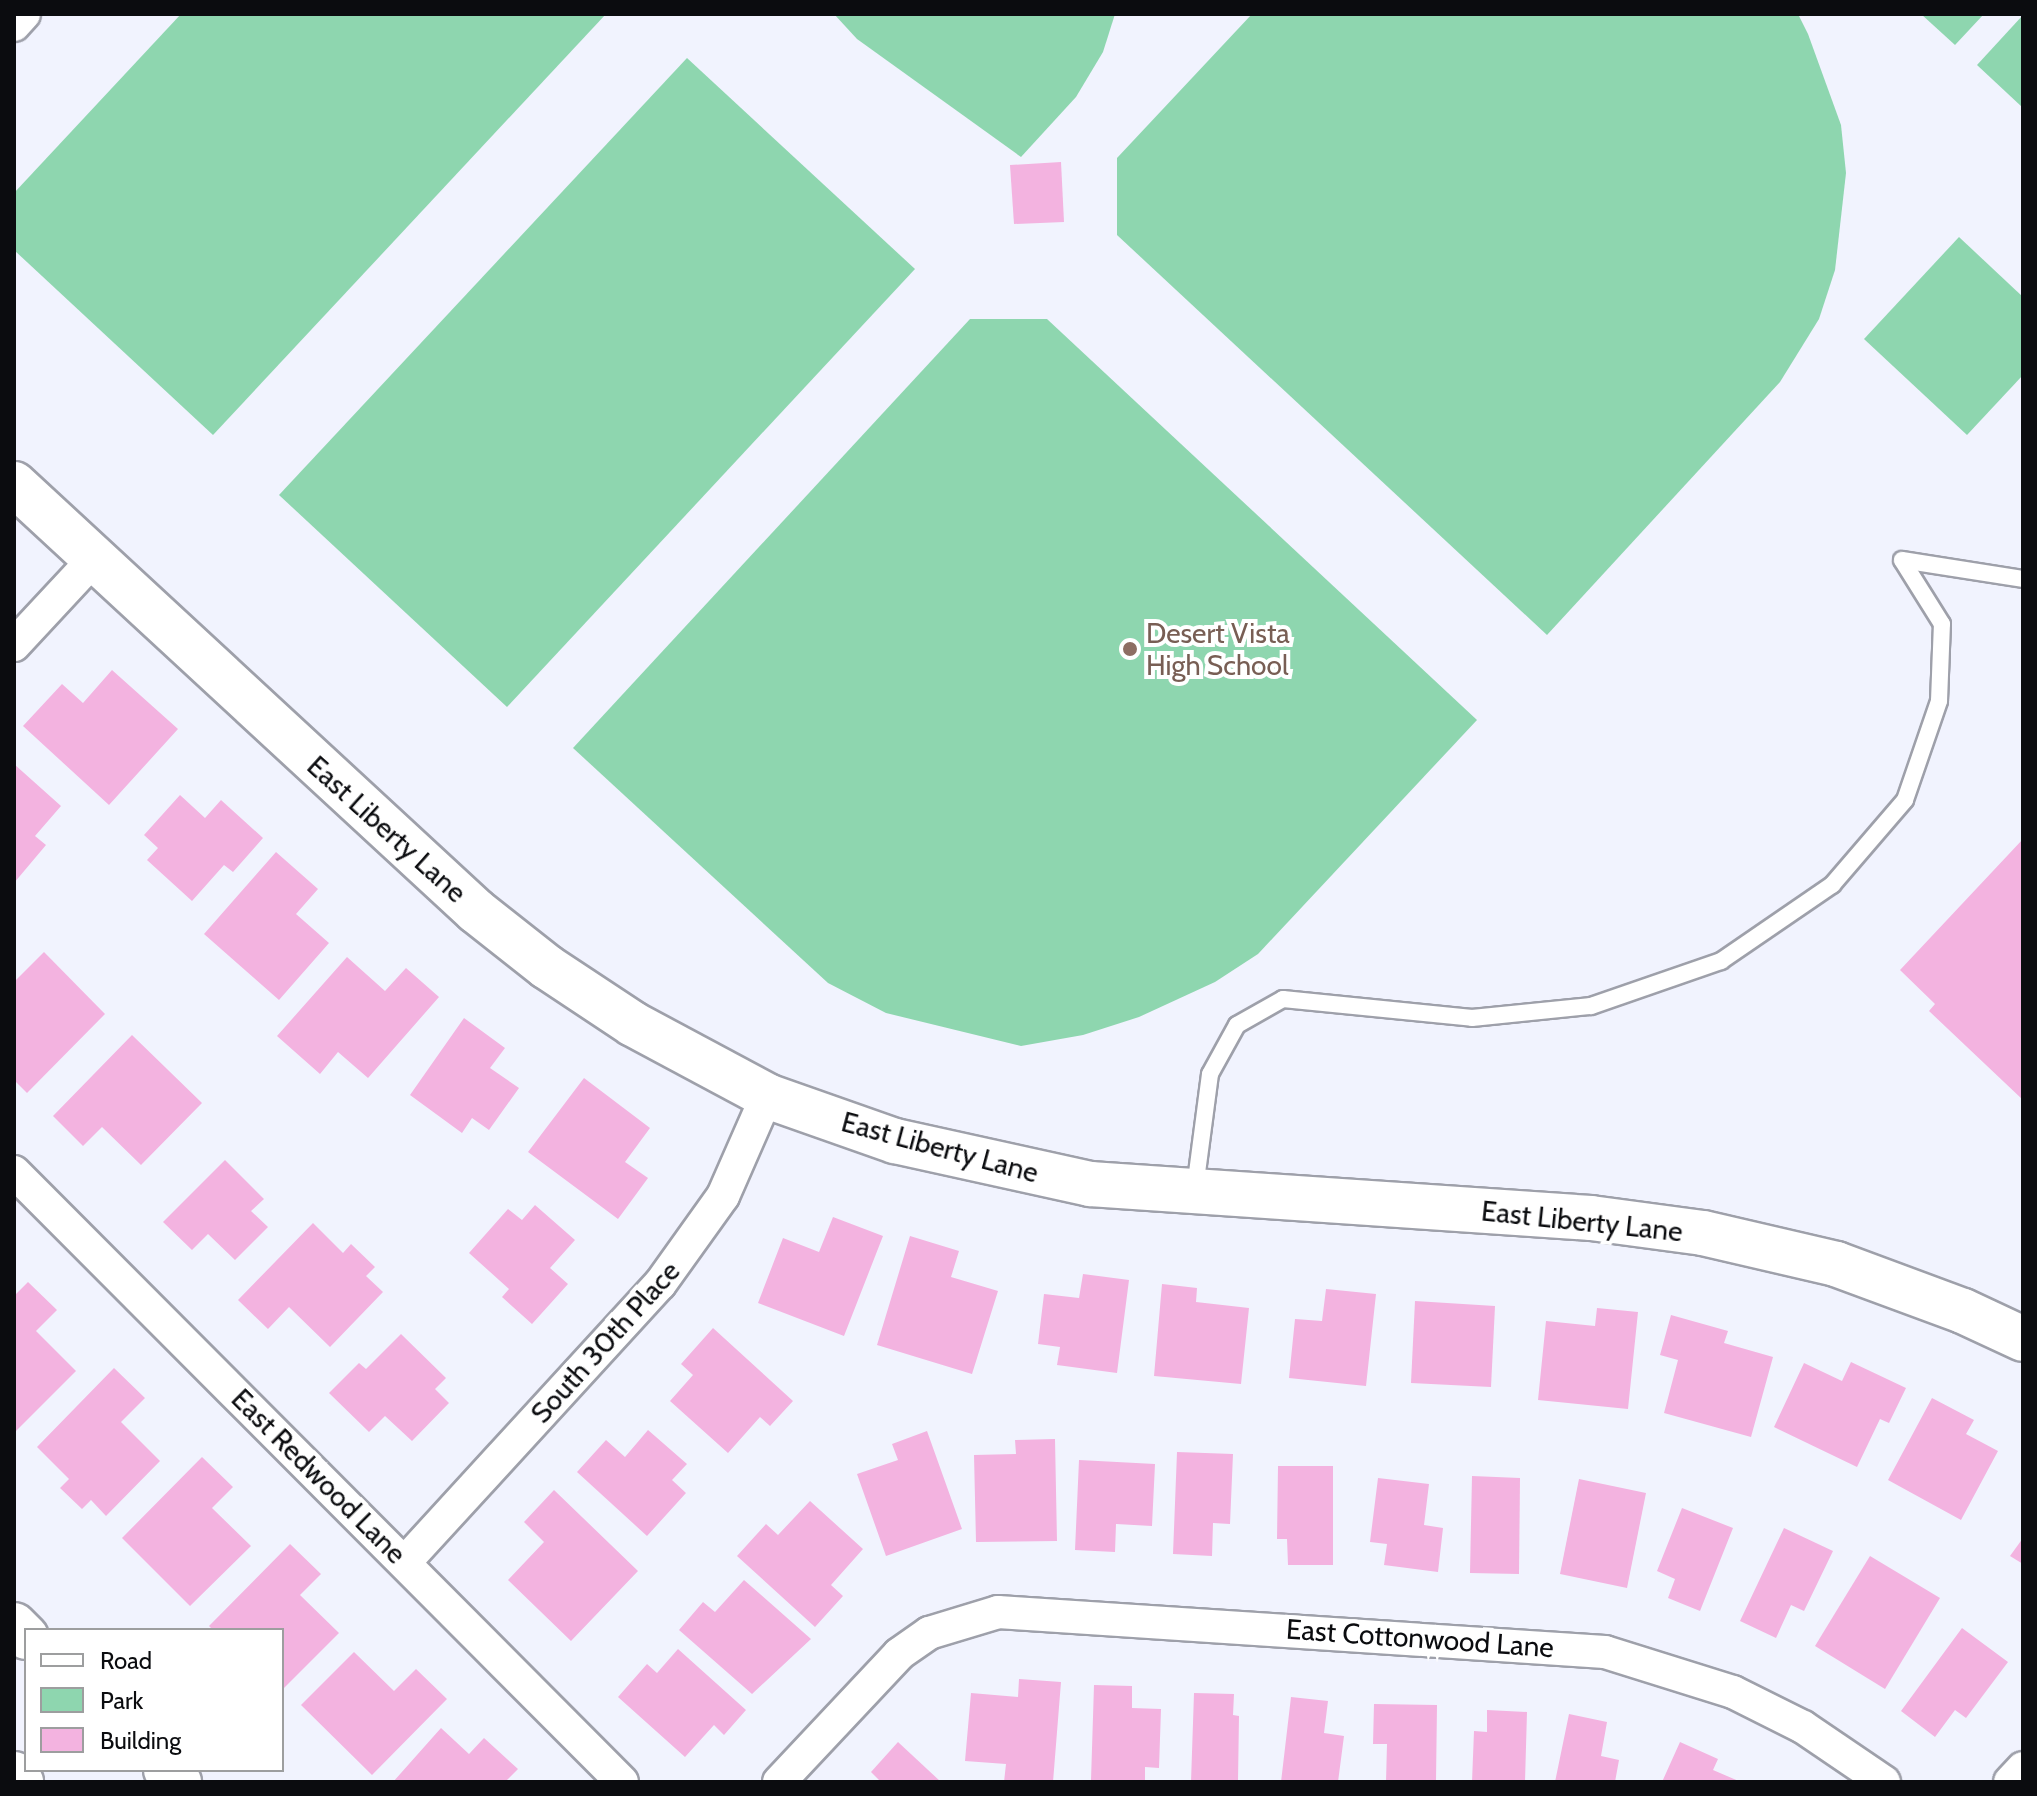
<!DOCTYPE html>
<style>
body{margin:0}
#map{position:relative;width:2037px;height:1796px;overflow:hidden;background:#f1f3fe;font-family:Cabin,sans-serif}
div>[style]{position:absolute}
.green>*{inset:0;background:#8ed6af}
.building>*{inset:0;background:#f3b3e0}
.roads{filter:drop-shadow(2px 0 #9ea0aa) drop-shadow(-2px 0 #9ea0aa) drop-shadow(0 2px #9ea0aa) drop-shadow(0 -2px #9ea0aa)}
.lane>*{height:16px;margin:-8px;padding:0 8px;transform-origin:8px;border-radius:8px;background:#fff}
.street>*{height:32px;margin:-16px;padding:0 16px;transform-origin:16px;border-radius:16px;background:#fff}
.secondary>*{height:44px;margin:-22px;padding:0 22px;transform-origin:22px;border-radius:22px;background:#fff}
.highway>*{height:44px;margin:-22px;padding:0 22px;transform-origin:22px;border-radius:22px;background:#fff}
.dots>*{width:22px;height:22px;translate:-50% -50%;box-sizing:border-box;border:4px solid #fff;border-radius:50%}
span{translate:-50% -50%;white-space:nowrap;text-align:center;line-height:1.15;-webkit-text-stroke:8px #fff;paint-order:stroke}
.education-label{font-size:28px;color:#785e54}
.left{translate:0 -50%;text-align:left}
.street-label{font-size:28px;color:#0b0c0f}
.frame{position:absolute;inset:0;border:16px solid #0b0c0f;pointer-events:none}
.legend{position:absolute;left:24px;top:1628px;width:260px;height:144px;box-sizing:border-box;background:#fff;border:2px solid #9d9e9f;margin:0;padding:10px 14px;list-style:none;font-size:24px;color:#0b0c0f}
.legend li{display:flex;align-items:center;gap:16px;height:40px}
.legend b{width:40px;border:2px solid #9d9e9f}
</style>
<div id="map">
<div class="green">
<i style="clip-path:polygon(181px 14px,606px 14px,213px 435px,14px 250px,14px 193px)"></i>
<i style="clip-path:polygon(834px 14px,1115px 14px,1103px 52px,1076px 97px,1021px 157px,857px 39px)"></i>
<i style="clip-path:polygon(1252px 14px,1798px 14px,1808px 34px,1841px 125px,1846px 173px,1835px 270px,1819px 319px,1780px 382px,1547px 635px,1117px 235px,1117px 158px)"></i>
<i style="clip-path:polygon(1921px 14px,1984px 14px,1955px 45px)"></i>
<i style="clip-path:polygon(2023px 15px,2023px 105px,2022px 107px,1977px 65px)"></i>
<i style="clip-path:polygon(687px 58px,915px 269px,507px 707px,279px 495px)"></i>
<i style="clip-path:polygon(1959px 237px,2023px 297px,2023px 375px,1967px 435px,1864px 339px)"></i>
<i style="clip-path:polygon(970px 319px,1047px 319px,1477px 720px,1258px 954px,1215px 982px,1139px 1017px,1083px 1035px,1021px 1046px,886px 1013px,828px 983px,573px 748px)"></i>
</div>
<div class="building">
<i style="clip-path:polygon(1061px 162px,1064px 222px,1014px 224px,1010px 165px)"></i>
<i style="clip-path:polygon(112px 670px,178px 729px,109px 805px,23px 726px,62px 684px,83px 703px)"></i>
<i style="clip-path:polygon(14px 764px,61px 806px,35px 836px,46px 845px,14px 883px)"></i>
<i style="clip-path:polygon(180px 795px,205px 818px,221px 800px,263px 838px,233px 872px,224px 865px,192px 901px,147px 860px,158px 848px,144px 835px)"></i>
<i style="clip-path:polygon(2023px 839px,2023px 1100px,1929px 1011px,1935px 1004px,1900px 970px)"></i>
<i style="clip-path:polygon(276px 852px,318px 889px,296px 914px,329px 943px,279px 1000px,204px 934px)"></i>
<i style="clip-path:polygon(44px 952px,105px 1014px,27px 1093px,14px 1080px,14px 982px)"></i>
<i style="clip-path:polygon(347px 957px,385px 991px,406px 968px,439px 997px,368px 1078px,338px 1052px,320px 1074px,277px 1036px)"></i>
<i style="clip-path:polygon(464px 1018px,505px 1048px,490px 1068px,519px 1088px,489px 1130px,472px 1118px,462px 1133px,410px 1095px)"></i>
<i style="clip-path:polygon(132px 1035px,202px 1103px,141px 1165px,102px 1127px,83px 1146px,53px 1116px)"></i>
<i style="clip-path:polygon(584px 1078px,650px 1128px,625px 1162px,648px 1178px,618px 1219px,528px 1152px)"></i>
<i style="clip-path:polygon(225px 1160px,264px 1199px,251px 1211px,268px 1227px,235px 1260px,208px 1234px,192px 1250px,163px 1222px)"></i>
<i style="clip-path:polygon(535px 1205px,575px 1240px,550px 1268px,568px 1284px,532px 1324px,502px 1297px,509px 1289px,469px 1253px,508px 1209px,522px 1220px)"></i>
<i style="clip-path:polygon(833px 1217px,883px 1236px,844px 1336px,758px 1303px,783px 1238px,819px 1252px)"></i>
<i style="clip-path:polygon(313px 1223px,343px 1253px,351px 1244px,375px 1267px,366px 1276px,383px 1292px,330px 1347px,289px 1307px,268px 1329px,238px 1300px)"></i>
<i style="clip-path:polygon(910px 1236px,959px 1251px,951px 1277px,998px 1291px,972px 1374px,877px 1345px)"></i>
<i style="clip-path:polygon(1083px 1274px,1129px 1280px,1117px 1373px,1057px 1365px,1060px 1347px,1038px 1344px,1044px 1294px,1079px 1298px)"></i>
<i style="clip-path:polygon(28px 1282px,57px 1310px,36px 1331px,76px 1371px,16px 1431px,14px 1296px)"></i>
<i style="clip-path:polygon(1162px 1284px,1197px 1288px,1196px 1302px,1249px 1308px,1241px 1384px,1154px 1376px)"></i>
<i style="clip-path:polygon(1326px 1289px,1376px 1294px,1366px 1386px,1289px 1378px,1295px 1319px,1322px 1321px)"></i>
<i style="clip-path:polygon(1415px 1301px,1495px 1306px,1491px 1387px,1411px 1383px)"></i>
<i style="clip-path:polygon(1597px 1308px,1638px 1312px,1628px 1409px,1538px 1400px,1546px 1321px,1595px 1326px)"></i>
<i style="clip-path:polygon(1671px 1315px,1728px 1331px,1724px 1343px,1773px 1357px,1751px 1437px,1664px 1413px,1678px 1360px,1660px 1355px)"></i>
<i style="clip-path:polygon(713px 1328px,793px 1401px,770px 1426px,760px 1417px,728px 1453px,670px 1401px,693px 1375px,681px 1364px)"></i>
<i style="clip-path:polygon(401px 1334px,446px 1378px,435px 1389px,449px 1403px,412px 1441px,385px 1416px,369px 1432px,329px 1393px,359px 1363px,366px 1369px)"></i>
<i style="clip-path:polygon(1851px 1362px,1906px 1388px,1889px 1423px,1880px 1419px,1857px 1467px,1774px 1427px,1804px 1363px,1842px 1381px)"></i>
<i style="clip-path:polygon(114px 1368px,145px 1398px,121px 1422px,160px 1461px,106px 1516px,91px 1500px,82px 1509px,60px 1488px,69px 1479px,37px 1447px)"></i>
<i style="clip-path:polygon(1932px 1398px,1974px 1420px,1966px 1434px,1998px 1451px,1961px 1520px,1888px 1480px)"></i>
<i style="clip-path:polygon(648px 1430px,687px 1464px,672px 1480px,686px 1493px,647px 1536px,577px 1472px,606px 1440px,625px 1457px)"></i>
<i style="clip-path:polygon(927px 1431px,962px 1529px,886px 1556px,857px 1474px,898px 1460px,892px 1444px)"></i>
<i style="clip-path:polygon(1055px 1439px,1057px 1541px,976px 1542px,974px 1455px,1016px 1454px,1015px 1440px)"></i>
<i style="clip-path:polygon(1177px 1452px,1233px 1454px,1230px 1524px,1213px 1523px,1212px 1556px,1173px 1554px)"></i>
<i style="clip-path:polygon(202px 1457px,233px 1487px,212px 1508px,251px 1546px,190px 1606px,122px 1538px)"></i>
<i style="clip-path:polygon(1079px 1460px,1155px 1464px,1152px 1526px,1116px 1524px,1115px 1552px,1075px 1550px)"></i>
<i style="clip-path:polygon(1278px 1466px,1333px 1466px,1333px 1565px,1288px 1565px,1287px 1539px,1277px 1539px)"></i>
<i style="clip-path:polygon(1472px 1476px,1520px 1478px,1519px 1574px,1470px 1573px)"></i>
<i style="clip-path:polygon(1378px 1478px,1429px 1484px,1424px 1525px,1443px 1528px,1438px 1572px,1384px 1565px,1387px 1544px,1370px 1542px)"></i>
<i style="clip-path:polygon(1579px 1479px,1646px 1493px,1627px 1588px,1560px 1574px)"></i>
<i style="clip-path:polygon(554px 1490px,638px 1571px,571px 1641px,508px 1580px,544px 1542px,524px 1522px)"></i>
<i style="clip-path:polygon(810px 1501px,863px 1549px,831px 1585px,843px 1596px,815px 1627px,737px 1556px,766px 1524px,778px 1535px)"></i>
<i style="clip-path:polygon(1682px 1508px,1733px 1528px,1700px 1611px,1668px 1598px,1675px 1579px,1657px 1571px)"></i>
<i style="clip-path:polygon(1784px 1528px,1833px 1551px,1804px 1611px,1791px 1605px,1776px 1638px,1740px 1621px)"></i>
<i style="clip-path:polygon(2023px 1538px,2023px 1564px,2010px 1556px)"></i>
<i style="clip-path:polygon(290px 1544px,321px 1574px,300px 1595px,339px 1633px,282px 1690px,282px 1630px,213px 1630px,209px 1626px)"></i>
<i style="clip-path:polygon(1870px 1556px,1940px 1598px,1885px 1689px,1815px 1646px)"></i>
<i style="clip-path:polygon(744px 1580px,811px 1639px,752px 1694px,679px 1630px,703px 1602px,715px 1612px)"></i>
<i style="clip-path:polygon(1962px 1628px,2008px 1662px,1966px 1718px,1955px 1710px,1935px 1737px,1901px 1711px)"></i>
<i style="clip-path:polygon(678px 1649px,746px 1710px,724px 1735px,714px 1725px,685px 1757px,618px 1697px,647px 1664px,657px 1673px)"></i>
<i style="clip-path:polygon(354px 1652px,394px 1691px,416px 1669px,447px 1699px,372px 1775px,301px 1705px)"></i>
<i style="clip-path:polygon(1019px 1679px,1061px 1682px,1053px 1782px,1004px 1782px,1006px 1764px,965px 1761px,971px 1693px,1018px 1697px)"></i>
<i style="clip-path:polygon(1094px 1685px,1132px 1686px,1132px 1708px,1161px 1709px,1159px 1768px,1145px 1767px,1145px 1782px,1091px 1780px)"></i>
<i style="clip-path:polygon(1194px 1693px,1234px 1694px,1233px 1715px,1239px 1716px,1238px 1782px,1191px 1782px)"></i>
<i style="clip-path:polygon(1291px 1697px,1328px 1701px,1324px 1733px,1344px 1736px,1338px 1782px,1281px 1782px)"></i>
<i style="clip-path:polygon(1374px 1704px,1437px 1705px,1436px 1782px,1386px 1782px,1387px 1744px,1373px 1744px)"></i>
<i style="clip-path:polygon(1487px 1710px,1527px 1712px,1525px 1782px,1472px 1782px,1474px 1731px,1487px 1732px)"></i>
<i style="clip-path:polygon(1569px 1714px,1607px 1722px,1601px 1756px,1619px 1760px,1615px 1782px,1555px 1782px)"></i>
<i style="clip-path:polygon(441px 1728px,469px 1754px,484px 1738px,518px 1769px,505px 1782px,393px 1782px)"></i>
<i style="clip-path:polygon(898px 1742px,941px 1782px,881px 1782px,871px 1772px)"></i>
<i style="clip-path:polygon(1680px 1742px,1718px 1759px,1713px 1770px,1741px 1782px,1662px 1782px)"></i>
</div>
<div class="roads">
<div class="lane">
<i style="left:1902px;top:560px;width:122px;rotate:8.9deg"></i>
<i style="left:1195px;top:1188px;width:115px;rotate:-82.5deg"></i>
<i style="left:1210px;top:1074px;width:56px;rotate:-61.1deg"></i>
<i style="left:1237px;top:1025px;width:53px;rotate:-29.5deg"></i>
<i style="left:1283px;top:999px;width:190px;rotate:5.7deg"></i>
<i style="left:1472px;top:1018px;width:120px;rotate:-5.8deg"></i>
<i style="left:1591px;top:1006px;width:138px;rotate:-19.1deg"></i>
<i style="left:1721px;top:961px;width:135px;rotate:-34.4deg"></i>
<i style="left:1832px;top:885px;width:112px;rotate:-49.3deg"></i>
<i style="left:1905px;top:800px;width:105px;rotate:-71deg"></i>
<i style="left:1939px;top:701px;width:77px;rotate:-87.8deg"></i>
<i style="left:1942px;top:624px;width:75px;rotate:-122deg"></i>
</div>
<div class="street">
<i style="left:14px;top:25px;width:15px;rotate:-48deg"></i>
<i style="left:14px;top:645px;width:117px;rotate:-47.1deg"></i>
<i style="left:14px;top:1172px;width:861px;rotate:45.09deg"></i>
<i style="left:405px;top:1562px;width:377px;rotate:-47.5deg"></i>
<i style="left:660px;top:1284px;width:108px;rotate:-54.4deg"></i>
<i style="left:723px;top:1196px;width:109px;rotate:-66.3deg"></i>
<i style="left:779px;top:1782px;width:175px;rotate:-46.8deg"></i>
<i style="left:899px;top:1654px;width:37px;rotate:-35deg"></i>
<i style="left:929px;top:1633px;width:72px;rotate:-16.9deg"></i>
<i style="left:998px;top:1612px;width:608px;rotate:3.77deg"></i>
<i style="left:1605px;top:1652px;width:134px;rotate:17.4deg"></i>
<i style="left:1733px;top:1692px;width:78px;rotate:26.6deg"></i>
<i style="left:1803px;top:1727px;width:98px;rotate:34.2deg"></i>
<i style="left:2010px;top:1782px;width:19px;rotate:-47deg"></i>
</div>
<div class="secondary">
<i style="left:14px;top:484px;width:629px;rotate:42.75deg"></i>
<i style="left:476px;top:911px;width:90px;rotate:38.3deg"></i>
<i style="left:547px;top:967px;width:103px;rotate:33.5deg"></i>
<i style="left:633px;top:1024px;width:152px;rotate:28.2deg"></i>
<i style="left:767px;top:1096px;width:136px;rotate:19.4deg"></i>
<i style="left:895px;top:1141px;width:200px;rotate:12.4deg"></i>
<i style="left:1090px;top:1184px;width:502px;rotate:3.88deg"></i>
<i style="left:1591px;top:1218px;width:113px;rotate:7.6deg"></i>
<i style="left:1703px;top:1233px;width:137px;rotate:13.1deg"></i>
<i style="left:1836px;top:1264px;width:135px;rotate:20.3deg"></i>
<i style="left:1963px;top:1311px;width:66px;rotate:25deg"></i>
</div>
<div class="highway">
<i style="left:14px;top:1625px;width:17px;rotate:45deg"></i>
<i style="left:166px;top:1770px;width:18px;rotate:43deg"></i>
<i style="left:14px;top:1774px;width:11px;rotate:49deg"></i>
</div>
</div>
<div class="dots">
<i style="left:1130px;top:649px;background:#8d6e63"></i>
</div>
<div class="education-label">
<span class="left" style="left:1146px;top:649px">Desert Vista<br>High School</span>
</div>
<div class="street-label">
<span style="left:387px;top:829px;rotate:42deg">East Liberty Lane</span>
<span style="left:940px;top:1147px;rotate:15deg">East Liberty Lane</span>
<span style="left:1582px;top:1221px;rotate:6deg">East Liberty Lane</span>
<span style="left:605px;top:1342px;rotate:-48deg">South 30th Place</span>
<span style="left:319px;top:1476px;rotate:45deg">East Redwood Lane</span>
<span style="left:1420px;top:1638px;rotate:4deg">East Cottonwood Lane</span>
</div>
<div class="frame"></div>
<ul class="legend">
<li><b style="height:10px;background:#fff"></b>Road</li>
<li><b style="height:22px;background:#8ed6af"></b>Park</li>
<li><b style="height:22px;background:#f3b3e0"></b>Building</li>
</ul>
</div>
